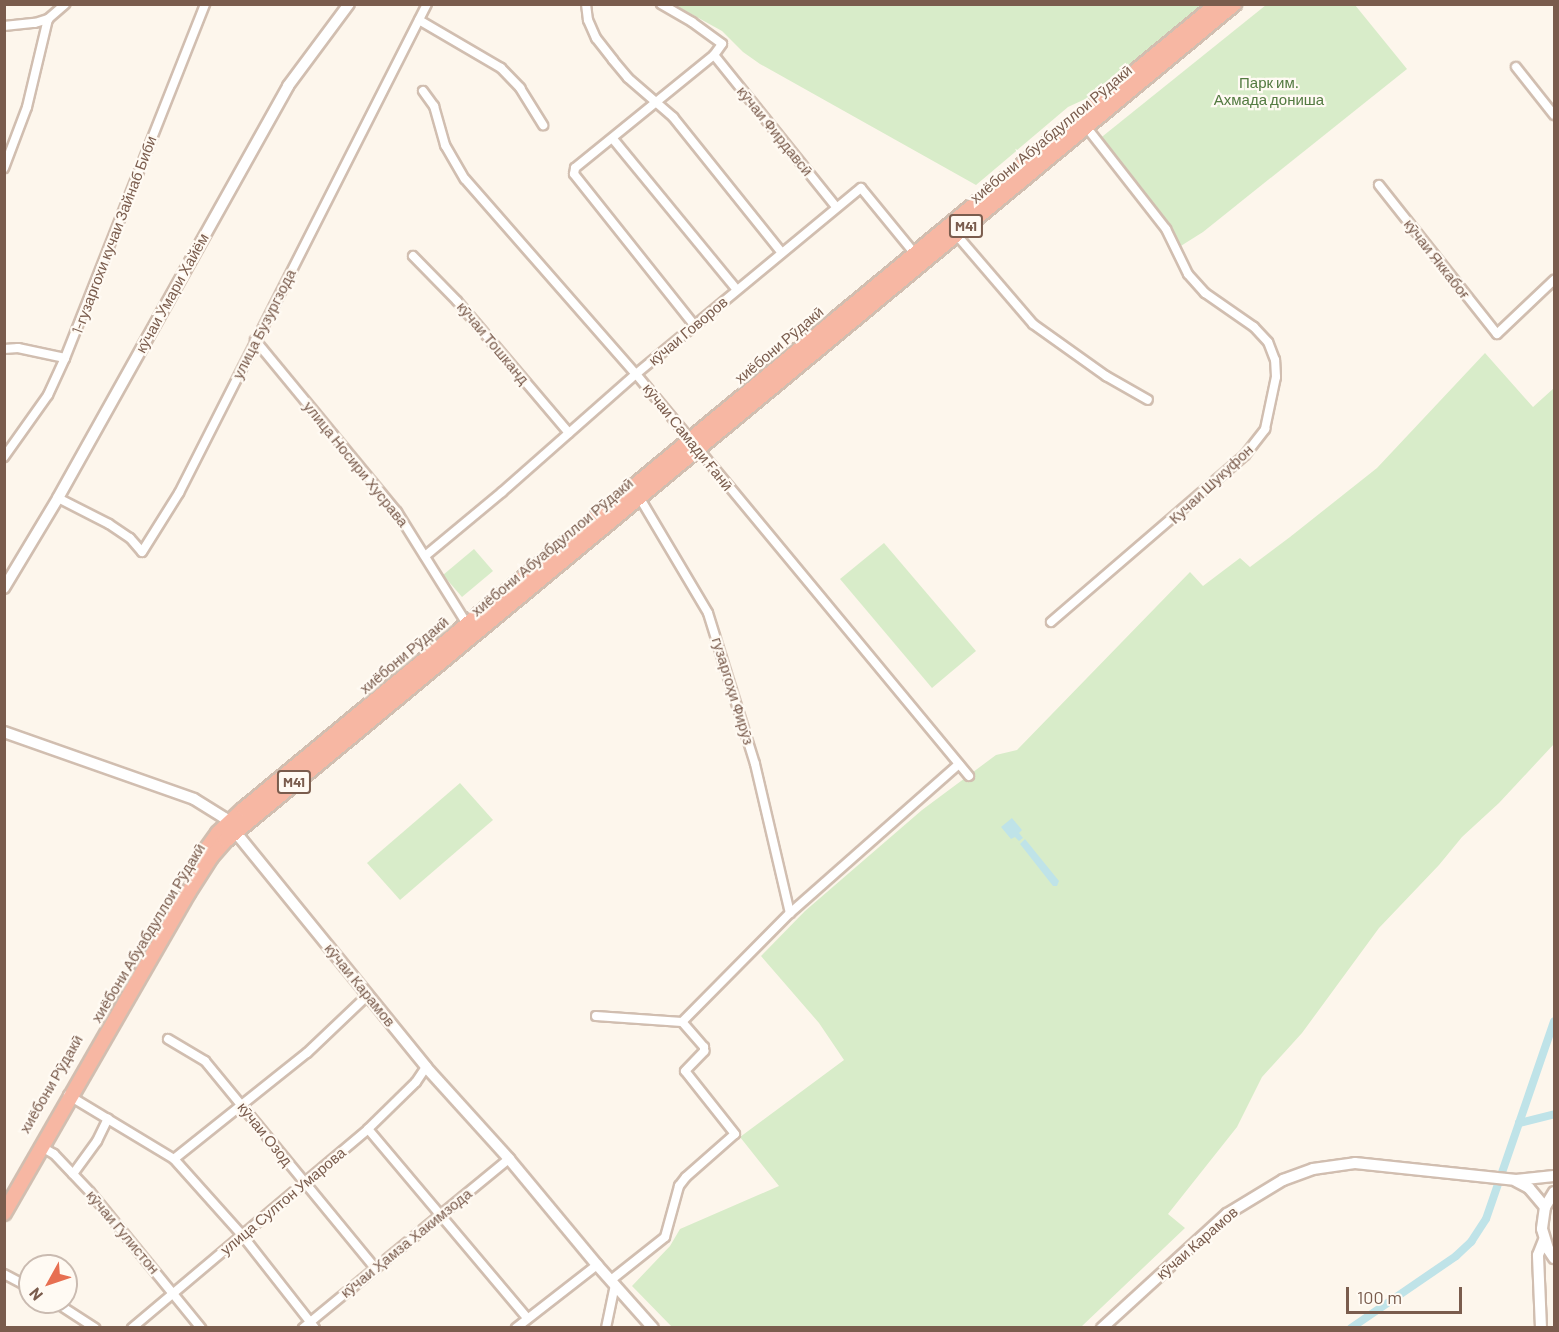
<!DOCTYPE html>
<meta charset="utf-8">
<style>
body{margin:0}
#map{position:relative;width:1559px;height:1332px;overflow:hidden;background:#fdf6ec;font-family:Barlow,sans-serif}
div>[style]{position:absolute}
.green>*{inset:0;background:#d8ecc9}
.water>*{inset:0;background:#bfe3e8}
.canal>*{height:8px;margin:-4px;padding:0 4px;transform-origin:4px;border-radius:4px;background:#bfe3e8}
.roads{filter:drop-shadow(2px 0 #d1beb0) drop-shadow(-2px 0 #d1beb0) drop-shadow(0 2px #d1beb0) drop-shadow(0 -2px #d1beb0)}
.street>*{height:8px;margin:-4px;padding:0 4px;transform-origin:4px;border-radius:4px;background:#fff}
.secondary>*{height:10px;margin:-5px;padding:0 5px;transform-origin:5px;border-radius:5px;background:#fff}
.highway>*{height:14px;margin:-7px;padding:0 7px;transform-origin:7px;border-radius:7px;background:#f7b7a3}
span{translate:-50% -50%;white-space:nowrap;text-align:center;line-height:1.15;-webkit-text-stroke:4.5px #fffaf3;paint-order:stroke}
.shield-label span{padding:2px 4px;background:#fffaf3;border:2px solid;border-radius:4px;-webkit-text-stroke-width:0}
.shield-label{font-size:14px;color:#7a5c4d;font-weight:700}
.park-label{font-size:15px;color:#537a41}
.street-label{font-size:15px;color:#7a5c4d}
.frame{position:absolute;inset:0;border:6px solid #7a5c4d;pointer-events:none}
.north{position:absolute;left:18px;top:1254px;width:60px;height:60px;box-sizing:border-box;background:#fffaf3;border:2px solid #cabbb1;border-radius:50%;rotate:230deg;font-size:16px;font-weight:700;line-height:24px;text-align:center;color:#7a5c4d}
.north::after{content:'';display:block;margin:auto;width:21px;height:27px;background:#e76f51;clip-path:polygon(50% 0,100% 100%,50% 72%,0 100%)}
.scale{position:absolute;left:1346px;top:1287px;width:116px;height:27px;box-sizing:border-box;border:3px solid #7a5c4d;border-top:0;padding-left:8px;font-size:18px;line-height:21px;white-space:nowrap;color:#7a5c4d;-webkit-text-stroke:4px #fffaf3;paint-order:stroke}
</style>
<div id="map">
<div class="green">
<i style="clip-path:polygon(675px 5px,1206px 5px,1094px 95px,1068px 107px,976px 185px,760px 64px,743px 52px,722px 31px)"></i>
<i style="clip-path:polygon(1266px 5px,1355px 5px,1407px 69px,1203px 232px,1176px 249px,1098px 140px)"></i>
<i style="clip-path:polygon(1485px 353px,1533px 407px,1554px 388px,1554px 744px,1499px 803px,1462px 837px,1439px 865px,1379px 928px,1302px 1033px,1262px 1077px,1237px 1127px,1168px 1214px,1185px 1228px,1081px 1327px,672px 1327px,632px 1286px,670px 1246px,680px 1229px,779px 1186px,740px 1137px,844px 1060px,819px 1023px,761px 956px,805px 911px,922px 810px,996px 755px,1017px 750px,1190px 572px,1203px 586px,1240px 558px,1250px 567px,1290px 537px,1377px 468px)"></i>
<i style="clip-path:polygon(884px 543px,976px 651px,932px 688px,840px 579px)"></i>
<i style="clip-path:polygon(474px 549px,493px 571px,462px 597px,443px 575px)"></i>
<i style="clip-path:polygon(460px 783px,493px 820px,400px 900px,367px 863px)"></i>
</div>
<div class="water">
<i style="clip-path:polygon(1012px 818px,1022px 830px,1019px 833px,1023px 838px,1019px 841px,1015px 837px,1011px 839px,1001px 827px)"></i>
<i style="clip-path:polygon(1025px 839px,1059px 881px,1057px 886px,1053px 886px,1020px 844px)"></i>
</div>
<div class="canal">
<i style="left:1519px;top:1123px;width:36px;rotate:-14deg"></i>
<i style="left:1351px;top:1328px;width:127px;rotate:-34.4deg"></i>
<i style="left:1456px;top:1256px;width:21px;rotate:-43deg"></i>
<i style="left:1471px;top:1242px;width:27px;rotate:-57deg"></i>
<i style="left:1486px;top:1219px;width:209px;rotate:-71deg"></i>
</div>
<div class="roads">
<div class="street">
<i style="left:586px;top:4px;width:16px;rotate:83deg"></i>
<i style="left:588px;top:20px;width:20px;rotate:66deg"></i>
<i style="left:596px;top:38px;width:28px;rotate:52deg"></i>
<i style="left:613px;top:60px;width:23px;rotate:50deg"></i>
<i style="left:628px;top:78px;width:60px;rotate:40.9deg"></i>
<i style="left:673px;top:117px;width:174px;rotate:51.3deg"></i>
<i style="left:661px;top:4px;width:36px;rotate:30deg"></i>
<i style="left:692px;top:22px;width:37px;rotate:36deg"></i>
<i style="left:722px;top:44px;width:14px;rotate:126deg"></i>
<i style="left:714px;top:55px;width:179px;rotate:140.9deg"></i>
<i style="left:575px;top:168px;width:6px;rotate:99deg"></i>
<i style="left:574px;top:174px;width:193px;rotate:51.5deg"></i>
<i style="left:419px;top:20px;width:95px;rotate:30.3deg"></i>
<i style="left:501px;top:68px;width:28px;rotate:46deg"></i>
<i style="left:520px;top:88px;width:44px;rotate:58.1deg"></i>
<i style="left:4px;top:26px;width:31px;rotate:-6deg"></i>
<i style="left:35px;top:23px;width:14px;rotate:-17deg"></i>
<i style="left:48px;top:19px;width:23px;rotate:-41deg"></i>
<i style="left:714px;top:55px;width:195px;rotate:51.2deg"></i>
<i style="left:1516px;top:67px;width:61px;rotate:51.6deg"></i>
<i style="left:423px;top:91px;width:19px;rotate:54deg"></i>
<i style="left:434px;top:106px;width:41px;rotate:74.2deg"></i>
<i style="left:445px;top:145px;width:39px;rotate:60deg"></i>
<i style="left:465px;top:179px;width:259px;rotate:48.8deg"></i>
<i style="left:636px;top:374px;width:522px;rotate:50.36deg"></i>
<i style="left:613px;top:139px;width:195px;rotate:50.6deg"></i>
<i style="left:4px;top:168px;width:65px;rotate:-69.3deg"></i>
<i style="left:27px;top:107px;width:90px;rotate:-76.6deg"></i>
<i style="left:1379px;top:185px;width:190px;rotate:51.6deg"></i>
<i style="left:1497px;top:334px;width:79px;rotate:-43.5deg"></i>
<i style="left:954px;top:232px;width:121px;rotate:49.3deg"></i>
<i style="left:1033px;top:324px;width:90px;rotate:35.5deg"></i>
<i style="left:1106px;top:376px;width:48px;rotate:29.7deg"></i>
<i style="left:413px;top:256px;width:63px;rotate:45.6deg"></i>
<i style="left:457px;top:301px;width:173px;rotate:49.7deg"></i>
<i style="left:255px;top:340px;width:223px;rotate:50.5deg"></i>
<i style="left:397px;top:512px;width:132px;rotate:58deg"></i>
<i style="left:4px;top:349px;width:14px;rotate:-4deg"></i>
<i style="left:18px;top:348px;width:48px;rotate:12deg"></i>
<i style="left:4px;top:457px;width:76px;rotate:-54.6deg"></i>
<i style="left:48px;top:395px;width:41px;rotate:-65.3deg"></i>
<i style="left:65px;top:358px;width:381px;rotate:-68.4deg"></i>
<i style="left:638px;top:495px;width:137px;rotate:59.3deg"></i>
<i style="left:708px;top:613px;width:158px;rotate:72.7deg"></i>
<i style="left:755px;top:764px;width:153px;rotate:76.8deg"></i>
<i style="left:58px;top:498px;width:57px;rotate:27deg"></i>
<i style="left:109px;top:524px;width:25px;rotate:34deg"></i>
<i style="left:130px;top:538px;width:18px;rotate:49deg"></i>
<i style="left:142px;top:552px;width:70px;rotate:-57.9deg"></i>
<i style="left:179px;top:493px;width:548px;rotate:-63.11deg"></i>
<i style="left:425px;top:556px;width:100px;rotate:-39.7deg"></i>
<i style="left:502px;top:492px;width:179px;rotate:-41.4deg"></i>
<i style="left:636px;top:374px;width:292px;rotate:-39.6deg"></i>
<i style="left:861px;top:188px;width:85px;rotate:50.7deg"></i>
<i style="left:1051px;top:622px;width:256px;rotate:-40.7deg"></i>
<i style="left:1245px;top:455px;width:33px;rotate:-52deg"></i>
<i style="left:1265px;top:429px;width:53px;rotate:-78.1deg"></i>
<i style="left:1276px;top:377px;width:17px;rotate:-93deg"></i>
<i style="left:1275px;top:360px;width:19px;rotate:-111deg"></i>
<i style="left:1268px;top:342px;width:21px;rotate:-133deg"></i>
<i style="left:1254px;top:327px;width:60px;rotate:-145.2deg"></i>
<i style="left:1205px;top:293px;width:25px;rotate:-132deg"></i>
<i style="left:1188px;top:274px;width:50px;rotate:-116.1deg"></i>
<i style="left:1166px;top:229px;width:133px;rotate:-128deg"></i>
<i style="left:596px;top:1016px;width:86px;rotate:4deg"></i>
<i style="left:682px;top:1022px;width:153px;rotate:-45.3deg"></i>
<i style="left:790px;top:913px;width:225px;rotate:-41.4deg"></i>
<i style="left:168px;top:1039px;width:43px;rotate:30.7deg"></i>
<i style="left:205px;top:1061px;width:268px;rotate:50.6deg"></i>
<i style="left:68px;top:1095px;width:124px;rotate:31.1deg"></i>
<i style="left:174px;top:1159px;width:102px;rotate:48.2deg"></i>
<i style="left:242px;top:1235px;width:118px;rotate:51.9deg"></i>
<i style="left:368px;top:1129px;width:247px;rotate:49.9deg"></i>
<i style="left:40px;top:1146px;width:16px;rotate:30deg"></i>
<i style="left:54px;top:1154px;width:52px;rotate:46.5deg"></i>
<i style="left:90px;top:1192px;width:176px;rotate:50.8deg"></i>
<i style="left:174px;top:1159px;width:170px;rotate:-38.6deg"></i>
<i style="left:307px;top:1053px;width:84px;rotate:-43.6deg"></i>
<i style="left:73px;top:1174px;width:41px;rotate:-54deg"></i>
<i style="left:97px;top:1141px;width:25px;rotate:-64deg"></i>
<i style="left:4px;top:1274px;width:30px;rotate:28deg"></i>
<i style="left:611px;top:1280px;width:69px;rotate:-38.5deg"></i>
<i style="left:665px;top:1237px;width:53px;rotate:-74.6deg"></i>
<i style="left:679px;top:1186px;width:11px;rotate:-52deg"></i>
<i style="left:686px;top:1177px;width:65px;rotate:-41.3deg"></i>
<i style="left:735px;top:1134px;width:80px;rotate:-128.4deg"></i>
<i style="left:685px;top:1071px;width:28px;rotate:-46deg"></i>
<i style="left:704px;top:1051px;width:4px;rotate:-90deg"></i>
<i style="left:704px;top:1047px;width:33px;rotate:-131deg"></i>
<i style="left:55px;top:1302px;width:48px;rotate:33deg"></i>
<i style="left:132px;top:1328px;width:309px;rotate:-40.1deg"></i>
<i style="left:368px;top:1129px;width:67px;rotate:-44.4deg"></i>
<i style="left:416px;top:1082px;width:18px;rotate:-56deg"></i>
<i style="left:303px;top:1328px;width:266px;rotate:-39.4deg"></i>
<i style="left:516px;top:1328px;width:103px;rotate:-37.9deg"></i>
<i style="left:606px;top:1328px;width:44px;rotate:-78.2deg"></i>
</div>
<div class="secondary">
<i style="left:4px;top:588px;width:105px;rotate:-59deg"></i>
<i style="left:58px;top:498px;width:472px;rotate:-60.8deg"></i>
<i style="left:288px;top:86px;width:102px;rotate:-53.4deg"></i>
<i style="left:4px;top:732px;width:201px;rotate:19.4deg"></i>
<i style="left:194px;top:799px;width:36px;rotate:32deg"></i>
<i style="left:224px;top:818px;width:321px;rotate:50.9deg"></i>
<i style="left:426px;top:1067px;width:124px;rotate:47.9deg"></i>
<i style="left:509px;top:1159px;width:138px;rotate:50.3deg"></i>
<i style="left:597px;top:1265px;width:84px;rotate:48.4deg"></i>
<i style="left:1516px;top:1181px;width:15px;rotate:28deg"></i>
<i style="left:1529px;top:1188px;width:25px;rotate:50deg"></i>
<i style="left:1554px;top:1192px;width:17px;rotate:121deg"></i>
<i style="left:1545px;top:1207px;width:22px;rotate:98deg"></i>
<i style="left:1542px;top:1229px;width:21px;rotate:73deg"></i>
<i style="left:1548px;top:1249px;width:11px;rotate:56deg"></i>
<i style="left:1102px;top:1328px;width:169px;rotate:-42.4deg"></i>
<i style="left:1227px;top:1214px;width:66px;rotate:-31.3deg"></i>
<i style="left:1283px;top:1180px;width:32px;rotate:-20deg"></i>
<i style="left:1313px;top:1169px;width:42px;rotate:-8.1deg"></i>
<i style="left:1355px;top:1163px;width:162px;rotate:6deg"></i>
<i style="left:1516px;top:1180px;width:38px;rotate:-6deg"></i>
<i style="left:1541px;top:1328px;width:73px;rotate:-92.4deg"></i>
<i style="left:1538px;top:1255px;width:16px;rotate:-68deg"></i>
</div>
<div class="highway">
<i style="left:203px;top:854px;width:26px;rotate:-54deg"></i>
<i style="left:218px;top:833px;width:35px;rotate:-43deg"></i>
<i style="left:244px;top:809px;width:1263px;rotate:-39.6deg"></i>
<i style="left:4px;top:1213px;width:369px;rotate:-60.1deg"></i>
<i style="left:188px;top:893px;width:43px;rotate:-57.4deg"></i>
<i style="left:211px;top:857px;width:23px;rotate:-49deg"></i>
<i style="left:226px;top:840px;width:1310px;rotate:-39.67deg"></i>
</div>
</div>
<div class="shield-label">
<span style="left:966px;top:226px">M41</span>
<span style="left:294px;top:782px">M41</span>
</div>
<div class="park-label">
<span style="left:1269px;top:91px">Парк им.<br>Ахмада дониша</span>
</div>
<div class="street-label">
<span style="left:775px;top:131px;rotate:51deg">кӯчаи Фирдавсӣ</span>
<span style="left:1051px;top:134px;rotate:-40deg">хиёбони Абуабдуллои Рӯдакӣ</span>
<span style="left:114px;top:235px;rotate:-69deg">1-гузаргохи кучаи Зайнаб Биби</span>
<span style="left:1437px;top:259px;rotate:52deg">кӯчаи Яккабоғ</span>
<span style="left:172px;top:293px;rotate:-61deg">кӯчаи Умари Хайём</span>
<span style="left:264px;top:324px;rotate:-63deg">улица Бузургзода</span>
<span style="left:688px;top:331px;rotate:-40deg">кӯчаи Говоров</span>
<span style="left:493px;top:343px;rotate:50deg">кӯчаи Тошканд</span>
<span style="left:779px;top:345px;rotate:-40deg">хиёбони Рӯдакӣ</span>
<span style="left:688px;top:437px;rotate:51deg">кӯчаи Самади Ғанӣ</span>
<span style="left:356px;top:464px;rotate:51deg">улица Носири Хусрава</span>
<span style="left:1211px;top:484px;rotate:-43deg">Кучаи Шукуфон</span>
<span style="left:552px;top:547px;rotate:-40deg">хиёбони Абуабдуллои Рӯдакӣ</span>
<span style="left:404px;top:655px;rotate:-40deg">хиёбони Рӯдакӣ</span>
<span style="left:733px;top:691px;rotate:73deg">гузаргоҳи Фирӯз</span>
<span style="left:148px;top:933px;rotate:-59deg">хиёбони Абуабдуллои Рӯдакӣ</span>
<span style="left:360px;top:985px;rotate:51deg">кӯчаи Карамов</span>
<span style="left:51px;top:1084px;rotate:-60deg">хиёбони Рӯдакӣ</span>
<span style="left:265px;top:1134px;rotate:51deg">кӯчаи Озод</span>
<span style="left:283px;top:1201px;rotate:-40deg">улица Султон Умарова</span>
<span style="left:123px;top:1232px;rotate:50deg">кӯчаи Гулистон</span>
<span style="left:406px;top:1243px;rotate:-39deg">кӯчаи Ҳамза Хакимзода</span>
<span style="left:1197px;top:1243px;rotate:-41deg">кӯчаи Карамов</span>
</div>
<div class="frame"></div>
<div class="north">N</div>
<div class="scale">100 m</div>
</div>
